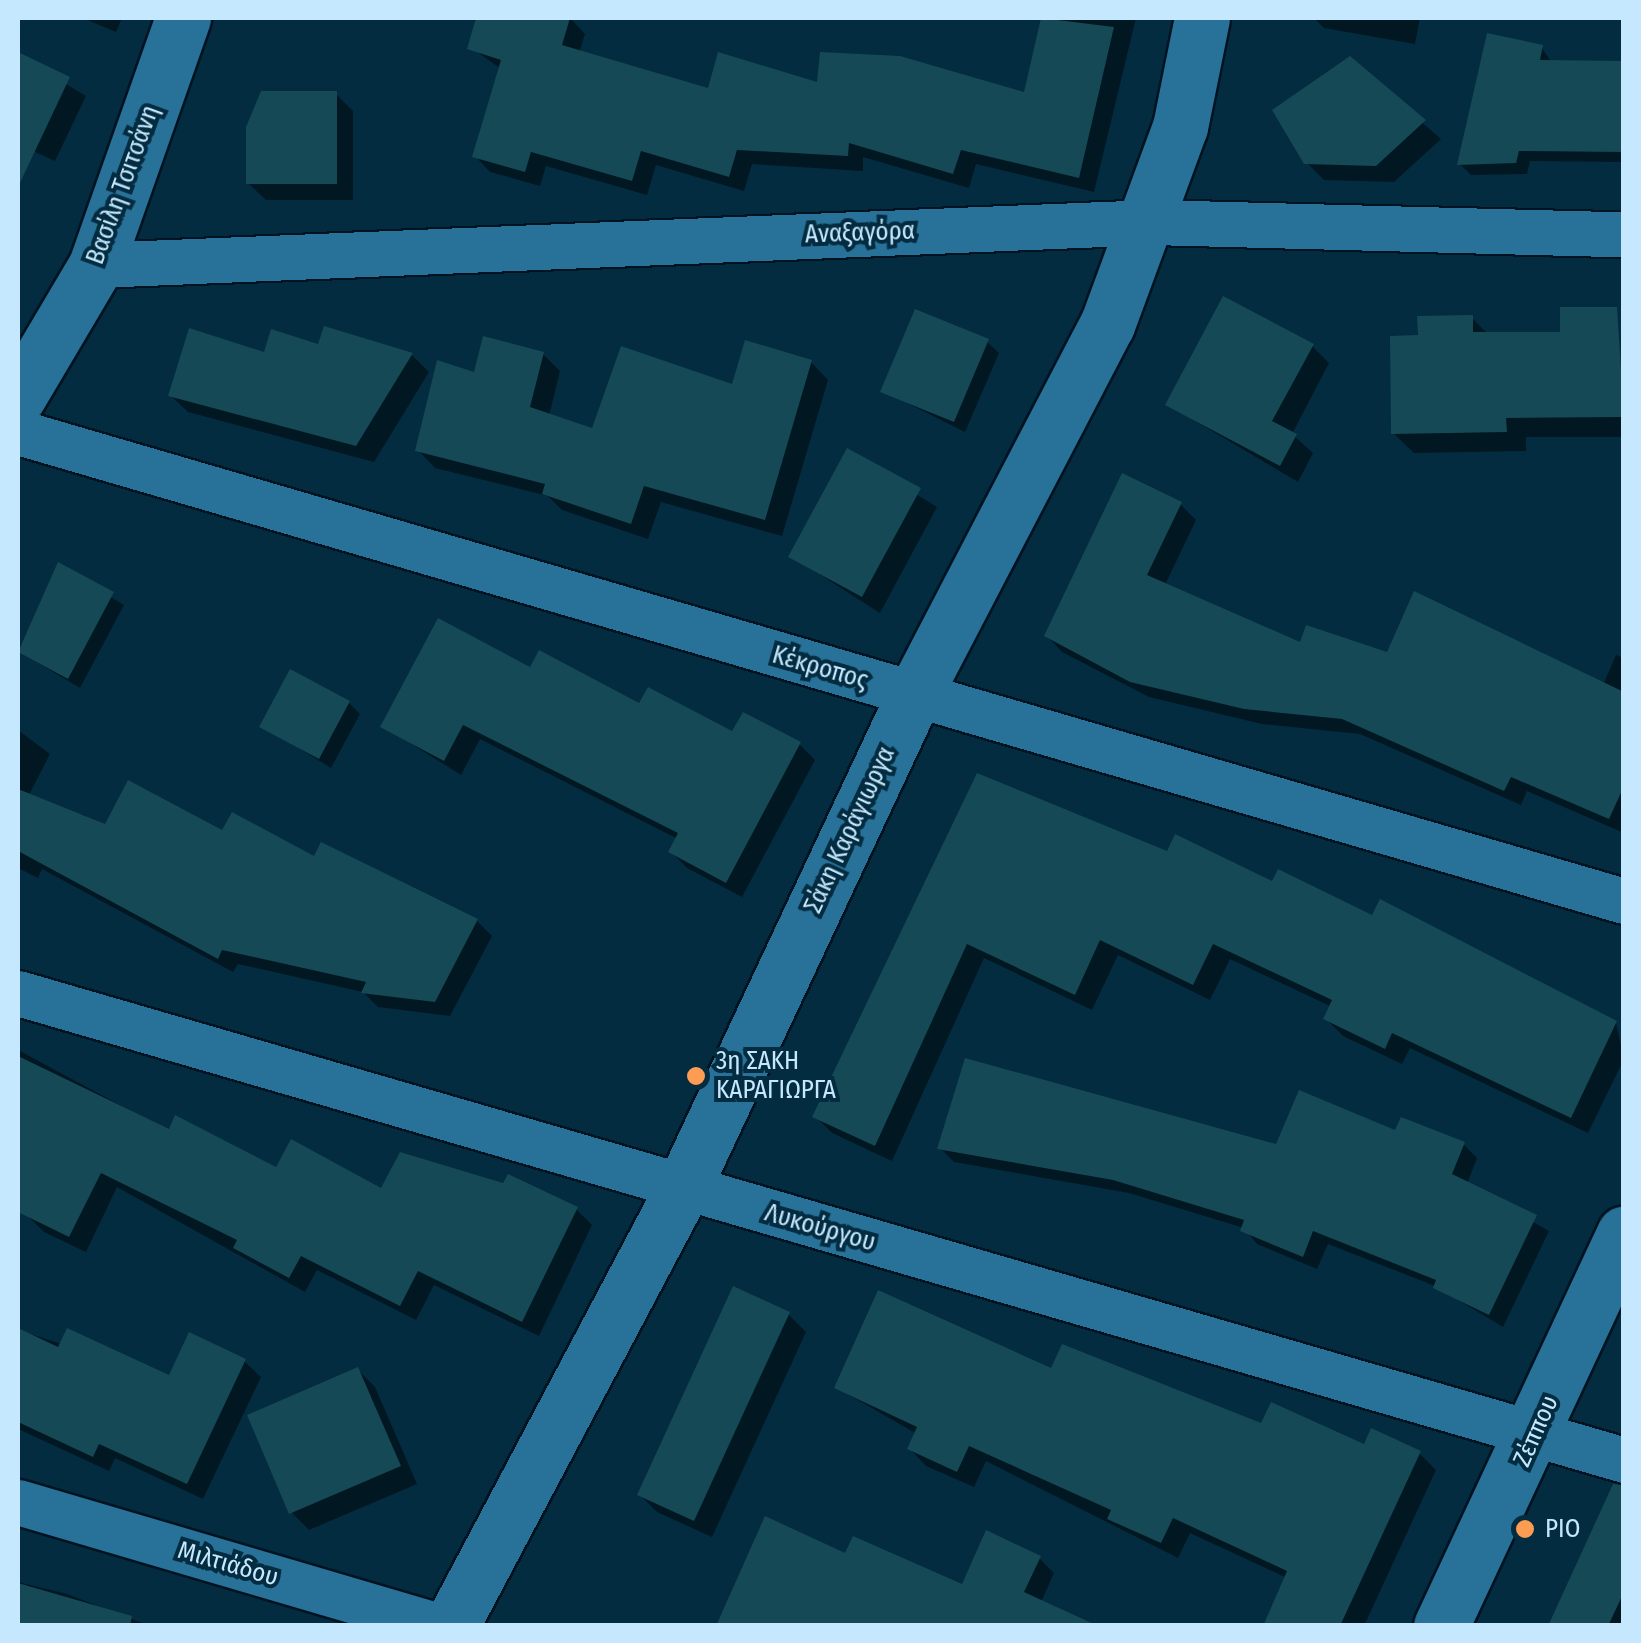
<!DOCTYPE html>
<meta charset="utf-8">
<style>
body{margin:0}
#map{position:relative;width:1641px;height:1643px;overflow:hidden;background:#032c41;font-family:"Fira Sans Condensed",sans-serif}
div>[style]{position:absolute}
.shadow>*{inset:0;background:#0007}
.building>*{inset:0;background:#154955}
.roads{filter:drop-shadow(2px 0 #001320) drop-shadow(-2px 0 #001320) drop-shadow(0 2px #001320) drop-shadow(0 -2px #001320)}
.street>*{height:45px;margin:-22.5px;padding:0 22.5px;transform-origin:22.5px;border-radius:22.5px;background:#287199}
.secondary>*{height:55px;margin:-27.5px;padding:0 27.5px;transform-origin:27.5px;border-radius:27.5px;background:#287199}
.dots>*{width:28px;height:28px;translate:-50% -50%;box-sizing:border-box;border:5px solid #032c41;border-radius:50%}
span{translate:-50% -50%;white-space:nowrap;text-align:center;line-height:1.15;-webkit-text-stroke:8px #032c41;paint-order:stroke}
.street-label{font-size:25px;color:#c5e8fe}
.poi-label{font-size:25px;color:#c5e8fe}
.left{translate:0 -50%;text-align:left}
.frame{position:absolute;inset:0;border:20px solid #c5e8fe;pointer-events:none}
</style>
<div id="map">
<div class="shadow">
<i style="clip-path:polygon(83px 18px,122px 18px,116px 32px)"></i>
<i style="clip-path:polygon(486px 18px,570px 18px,585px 34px,579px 53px,709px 91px,820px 85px,1026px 95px,1044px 18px,1136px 18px,1094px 192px,976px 164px,969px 188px,863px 157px,863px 171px,752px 164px,744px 191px,656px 165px,647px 195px,546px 166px,540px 186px,490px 172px,475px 156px,501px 69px,476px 51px)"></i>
<i style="clip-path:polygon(1314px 18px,1420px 18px,1415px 44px,1324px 28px)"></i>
<i style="clip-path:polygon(1542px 48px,1552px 63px,1624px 64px,1624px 162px,1530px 161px,1527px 174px,1471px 175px,1460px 164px)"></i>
<i style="clip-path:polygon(18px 55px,86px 96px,55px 161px,18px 144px)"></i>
<i style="clip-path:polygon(1349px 59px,1441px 139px,1394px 182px,1324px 180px,1306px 162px)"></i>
<i style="clip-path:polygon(336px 94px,353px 111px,353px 200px,266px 200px,248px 183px)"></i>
<i style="clip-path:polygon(1616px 309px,1624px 437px,1526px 437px,1526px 451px,1414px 453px,1393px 433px,1421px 338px,1472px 318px,1488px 334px,1562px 334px)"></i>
<i style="clip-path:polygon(326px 329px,412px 355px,429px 372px,374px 462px,188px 412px,170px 395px,266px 355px,320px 347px)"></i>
<i style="clip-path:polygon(987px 342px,999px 353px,965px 432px,883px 391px)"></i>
<i style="clip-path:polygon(1312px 346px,1329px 363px,1292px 434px,1313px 453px,1298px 482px,1168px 405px)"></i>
<i style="clip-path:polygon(543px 354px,560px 371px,549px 416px,593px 431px,811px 362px,828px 380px,782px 536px,661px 502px,648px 539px,562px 510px,548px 496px,435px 468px,418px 450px,476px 375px)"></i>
<i style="clip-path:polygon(848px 452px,937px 507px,880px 613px,791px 556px)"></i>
<i style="clip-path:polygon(1180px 504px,1196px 520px,1165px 585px,1302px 645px,1603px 685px,1616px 655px,1624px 658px,1624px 833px,1527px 791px,1521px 805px,1360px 734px,1262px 724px,1149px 697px,1062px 652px,1047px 636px)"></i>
<i style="clip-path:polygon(59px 565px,124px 605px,80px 688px,18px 651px)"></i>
<i style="clip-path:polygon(531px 670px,733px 734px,799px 744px,815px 760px,742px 897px,687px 868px,671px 852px,678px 839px,480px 739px,461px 775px,383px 726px)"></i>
<i style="clip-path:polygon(349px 703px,360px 714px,331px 768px,263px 726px)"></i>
<i style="clip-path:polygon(18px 730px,50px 754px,28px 797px,78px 822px,82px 814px,106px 828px,223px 834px,477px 921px,492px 936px,450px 1016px,378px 1007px,363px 992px,238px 964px,233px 972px,42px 869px,38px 878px,18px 868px)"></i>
<i style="clip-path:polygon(978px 776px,1169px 854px,1374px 919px,1616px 1023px,1624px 1059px,1588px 1133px,1410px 1048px,1402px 1064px,1343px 1036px,1326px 1019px,1332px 1007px,1230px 959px,1210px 1000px,1118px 955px,1092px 1010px,984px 958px,892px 1161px,832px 1133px,815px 1116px)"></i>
<i style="clip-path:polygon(18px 1050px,170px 1132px,277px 1170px,382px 1191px,576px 1209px,592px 1225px,539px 1336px,434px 1285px,416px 1320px,317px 1270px,305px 1292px,117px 1187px,86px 1252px,44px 1232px,28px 1216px,35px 1203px,18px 1196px)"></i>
<i style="clip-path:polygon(1397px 1133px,1463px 1144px,1477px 1158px,1467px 1184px,1549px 1231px,1503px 1327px,1435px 1286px,1328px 1244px,1317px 1269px,1257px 1244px,1244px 1228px,1129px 1193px,954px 1162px,940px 1148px,1277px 1148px)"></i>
<i style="clip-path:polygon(788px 1314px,806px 1332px,712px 1537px,657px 1512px,640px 1495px)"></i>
<i style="clip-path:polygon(18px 1330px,170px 1379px,244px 1361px,261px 1377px,203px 1499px,115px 1458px,109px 1471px,18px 1429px)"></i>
<i style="clip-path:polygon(358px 1370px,375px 1387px,417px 1484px,309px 1530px,291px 1512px)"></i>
<i style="clip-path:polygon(1052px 1371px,1262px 1426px,1419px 1453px,1436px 1470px,1364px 1626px,1265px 1626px,1287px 1578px,1190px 1533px,1178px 1558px,986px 1461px,974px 1487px,926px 1466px,910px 1449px,917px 1434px,837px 1388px)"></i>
<i style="clip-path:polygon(1624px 1518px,1624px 1626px,1550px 1626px)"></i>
<i style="clip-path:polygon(846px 1556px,963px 1588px,1039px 1558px,1054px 1573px,1041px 1602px,720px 1626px)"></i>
<i style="clip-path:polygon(18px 1582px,67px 1594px,150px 1626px,18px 1626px)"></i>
</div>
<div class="building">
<i style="clip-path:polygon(476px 18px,570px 18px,562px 45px,708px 88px,718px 52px,817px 82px,820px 52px,900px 56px,1024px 92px,1041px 18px,1114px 27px,1079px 178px,961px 150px,953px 174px,849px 143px,848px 156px,737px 150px,729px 177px,641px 151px,632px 181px,531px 152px,525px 172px,472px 157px,501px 60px,467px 49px)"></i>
<i style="clip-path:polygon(1487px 33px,1543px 45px,1540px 60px,1624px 61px,1624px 152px,1519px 151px,1516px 163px,1457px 165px)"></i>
<i style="clip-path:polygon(18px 52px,70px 77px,18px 187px)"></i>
<i style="clip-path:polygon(1350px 56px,1426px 120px,1376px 166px,1304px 164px,1272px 110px)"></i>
<i style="clip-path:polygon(261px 91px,337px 91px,337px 184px,246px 184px,246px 127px)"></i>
<i style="clip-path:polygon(1223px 296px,1314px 344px,1272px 421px,1297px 434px,1280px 466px,1165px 405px)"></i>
<i style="clip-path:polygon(1560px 307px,1617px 307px,1624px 417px,1506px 418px,1507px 432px,1391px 434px,1390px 336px,1418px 335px,1417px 316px,1473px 315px,1473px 332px,1560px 332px)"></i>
<i style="clip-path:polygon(915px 309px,989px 339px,954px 422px,880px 392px)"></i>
<i style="clip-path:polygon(324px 326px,413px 353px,356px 446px,168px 396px,189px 328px,264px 352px,271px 329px,318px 344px)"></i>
<i style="clip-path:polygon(483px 336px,544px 352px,530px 407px,592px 428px,621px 346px,732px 384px,745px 340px,812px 360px,765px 520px,644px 486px,631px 524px,542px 494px,545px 484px,415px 451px,437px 360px,474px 372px)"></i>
<i style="clip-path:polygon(847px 448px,921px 488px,862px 597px,788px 557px)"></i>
<i style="clip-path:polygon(1122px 473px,1182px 502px,1147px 575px,1300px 642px,1306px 625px,1387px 652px,1414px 591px,1624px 692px,1624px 786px,1609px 819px,1511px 777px,1504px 791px,1342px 719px,1244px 709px,1130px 682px,1044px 636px)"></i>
<i style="clip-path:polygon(58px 562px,114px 592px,68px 679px,18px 652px)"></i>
<i style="clip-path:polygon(438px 618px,530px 667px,539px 650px,639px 703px,648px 687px,732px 731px,743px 712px,801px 742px,726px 883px,668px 852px,678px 833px,463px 725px,444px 761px,380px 727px)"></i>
<i style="clip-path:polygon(290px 669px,350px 701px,319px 759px,259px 727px)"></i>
<i style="clip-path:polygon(977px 773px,1167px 851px,1175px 834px,1272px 881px,1278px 869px,1372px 915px,1380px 899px,1617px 1021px,1571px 1118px,1392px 1033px,1385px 1049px,1323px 1019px,1332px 1000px,1213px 944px,1193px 985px,1100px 940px,1075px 995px,967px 944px,875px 1146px,812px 1117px)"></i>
<i style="clip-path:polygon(128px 780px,222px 830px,232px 812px,314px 856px,321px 842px,478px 919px,435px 1002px,361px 993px,366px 982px,222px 950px,218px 959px,18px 851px,18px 789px,105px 824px)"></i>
<i style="clip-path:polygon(18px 1056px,169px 1129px,175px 1115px,276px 1167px,291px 1139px,381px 1188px,400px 1152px,503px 1183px,508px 1174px,578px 1207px,522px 1322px,418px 1271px,400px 1306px,301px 1256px,289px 1278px,233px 1248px,237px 1240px,101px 1173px,69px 1237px,18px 1212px)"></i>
<i style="clip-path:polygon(965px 1058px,1276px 1144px,1299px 1090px,1395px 1130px,1401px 1117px,1465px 1142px,1452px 1174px,1537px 1215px,1489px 1315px,1433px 1288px,1436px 1280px,1313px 1231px,1303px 1257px,1240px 1231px,1244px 1220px,1113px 1180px,937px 1149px)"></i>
<i style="clip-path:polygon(733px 1286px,790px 1312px,694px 1521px,637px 1495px)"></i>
<i style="clip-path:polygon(878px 1290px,1051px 1368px,1062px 1344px,1261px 1423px,1271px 1402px,1364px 1444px,1371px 1428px,1421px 1451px,1340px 1626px,1263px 1626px,1287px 1571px,1173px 1518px,1161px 1543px,1107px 1519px,1111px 1510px,969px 1446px,957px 1472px,907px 1449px,917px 1427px,834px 1388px)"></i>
<i style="clip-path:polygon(18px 1328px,58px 1347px,67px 1328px,169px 1375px,189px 1332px,246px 1359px,187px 1484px,99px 1444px,93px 1457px,18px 1422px)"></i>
<i style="clip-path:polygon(358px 1367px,401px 1466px,289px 1514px,247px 1415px)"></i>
<i style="clip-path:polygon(1613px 1484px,1624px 1485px,1624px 1592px,1608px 1626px,1548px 1626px)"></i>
<i style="clip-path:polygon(765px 1516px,845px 1553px,853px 1536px,962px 1584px,986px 1530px,1041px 1556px,1024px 1592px,1098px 1626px,716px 1626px)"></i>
<i style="clip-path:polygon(18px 1583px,132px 1616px,130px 1626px,18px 1626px)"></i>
</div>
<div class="roads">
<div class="street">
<i style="left:96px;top:265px;width:1056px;rotate:-2.33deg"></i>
<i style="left:1151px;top:222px;width:473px;rotate:1.5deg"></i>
<i style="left:18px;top:432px;width:1673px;rotate:16.28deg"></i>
<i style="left:18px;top:993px;width:1673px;rotate:16.21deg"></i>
<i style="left:18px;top:1502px;width:438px;rotate:16.4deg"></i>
</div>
<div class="secondary">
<i style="left:18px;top:397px;width:153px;rotate:-59.4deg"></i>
<i style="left:96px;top:265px;width:262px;rotate:-70.6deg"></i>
<i style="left:451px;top:1626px;width:496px;rotate:-62.1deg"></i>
<i style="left:683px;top:1188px;width:544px;rotate:-64.89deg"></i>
<i style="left:914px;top:695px;width:417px;rotate:-62.5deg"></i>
<i style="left:1107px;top:325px;width:211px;rotate:-69.8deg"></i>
<i style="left:1180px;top:127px;width:111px;rotate:-78.6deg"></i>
<i style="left:1441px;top:1626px;width:433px;rotate:-65deg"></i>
</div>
</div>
<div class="dots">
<i style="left:696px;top:1076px;background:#fc9d53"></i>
<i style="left:1525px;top:1529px;background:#fc9d53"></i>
</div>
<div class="street-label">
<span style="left:123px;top:185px;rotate:-70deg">Βασίλη Τσιτσάνη</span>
<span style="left:860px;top:233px;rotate:-2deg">Αναξαγόρα</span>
<span style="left:820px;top:668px;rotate:16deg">Κέκροπος</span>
<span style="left:850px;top:830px;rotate:-65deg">Σάκη Καράγιωργα</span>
<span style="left:820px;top:1228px;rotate:16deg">Λυκούργου</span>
<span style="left:1536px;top:1431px;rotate:-66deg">Ζέππου</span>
<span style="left:228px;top:1564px;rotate:16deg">Μιλτιάδου</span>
</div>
<div class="poi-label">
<span class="left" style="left:716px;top:1076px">3η ΣΑΚΗ<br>ΚΑΡΑΓΙΩΡΓΑ</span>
<span class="left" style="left:1545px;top:1529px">ΡΙΟ</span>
</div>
<div class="frame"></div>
</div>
